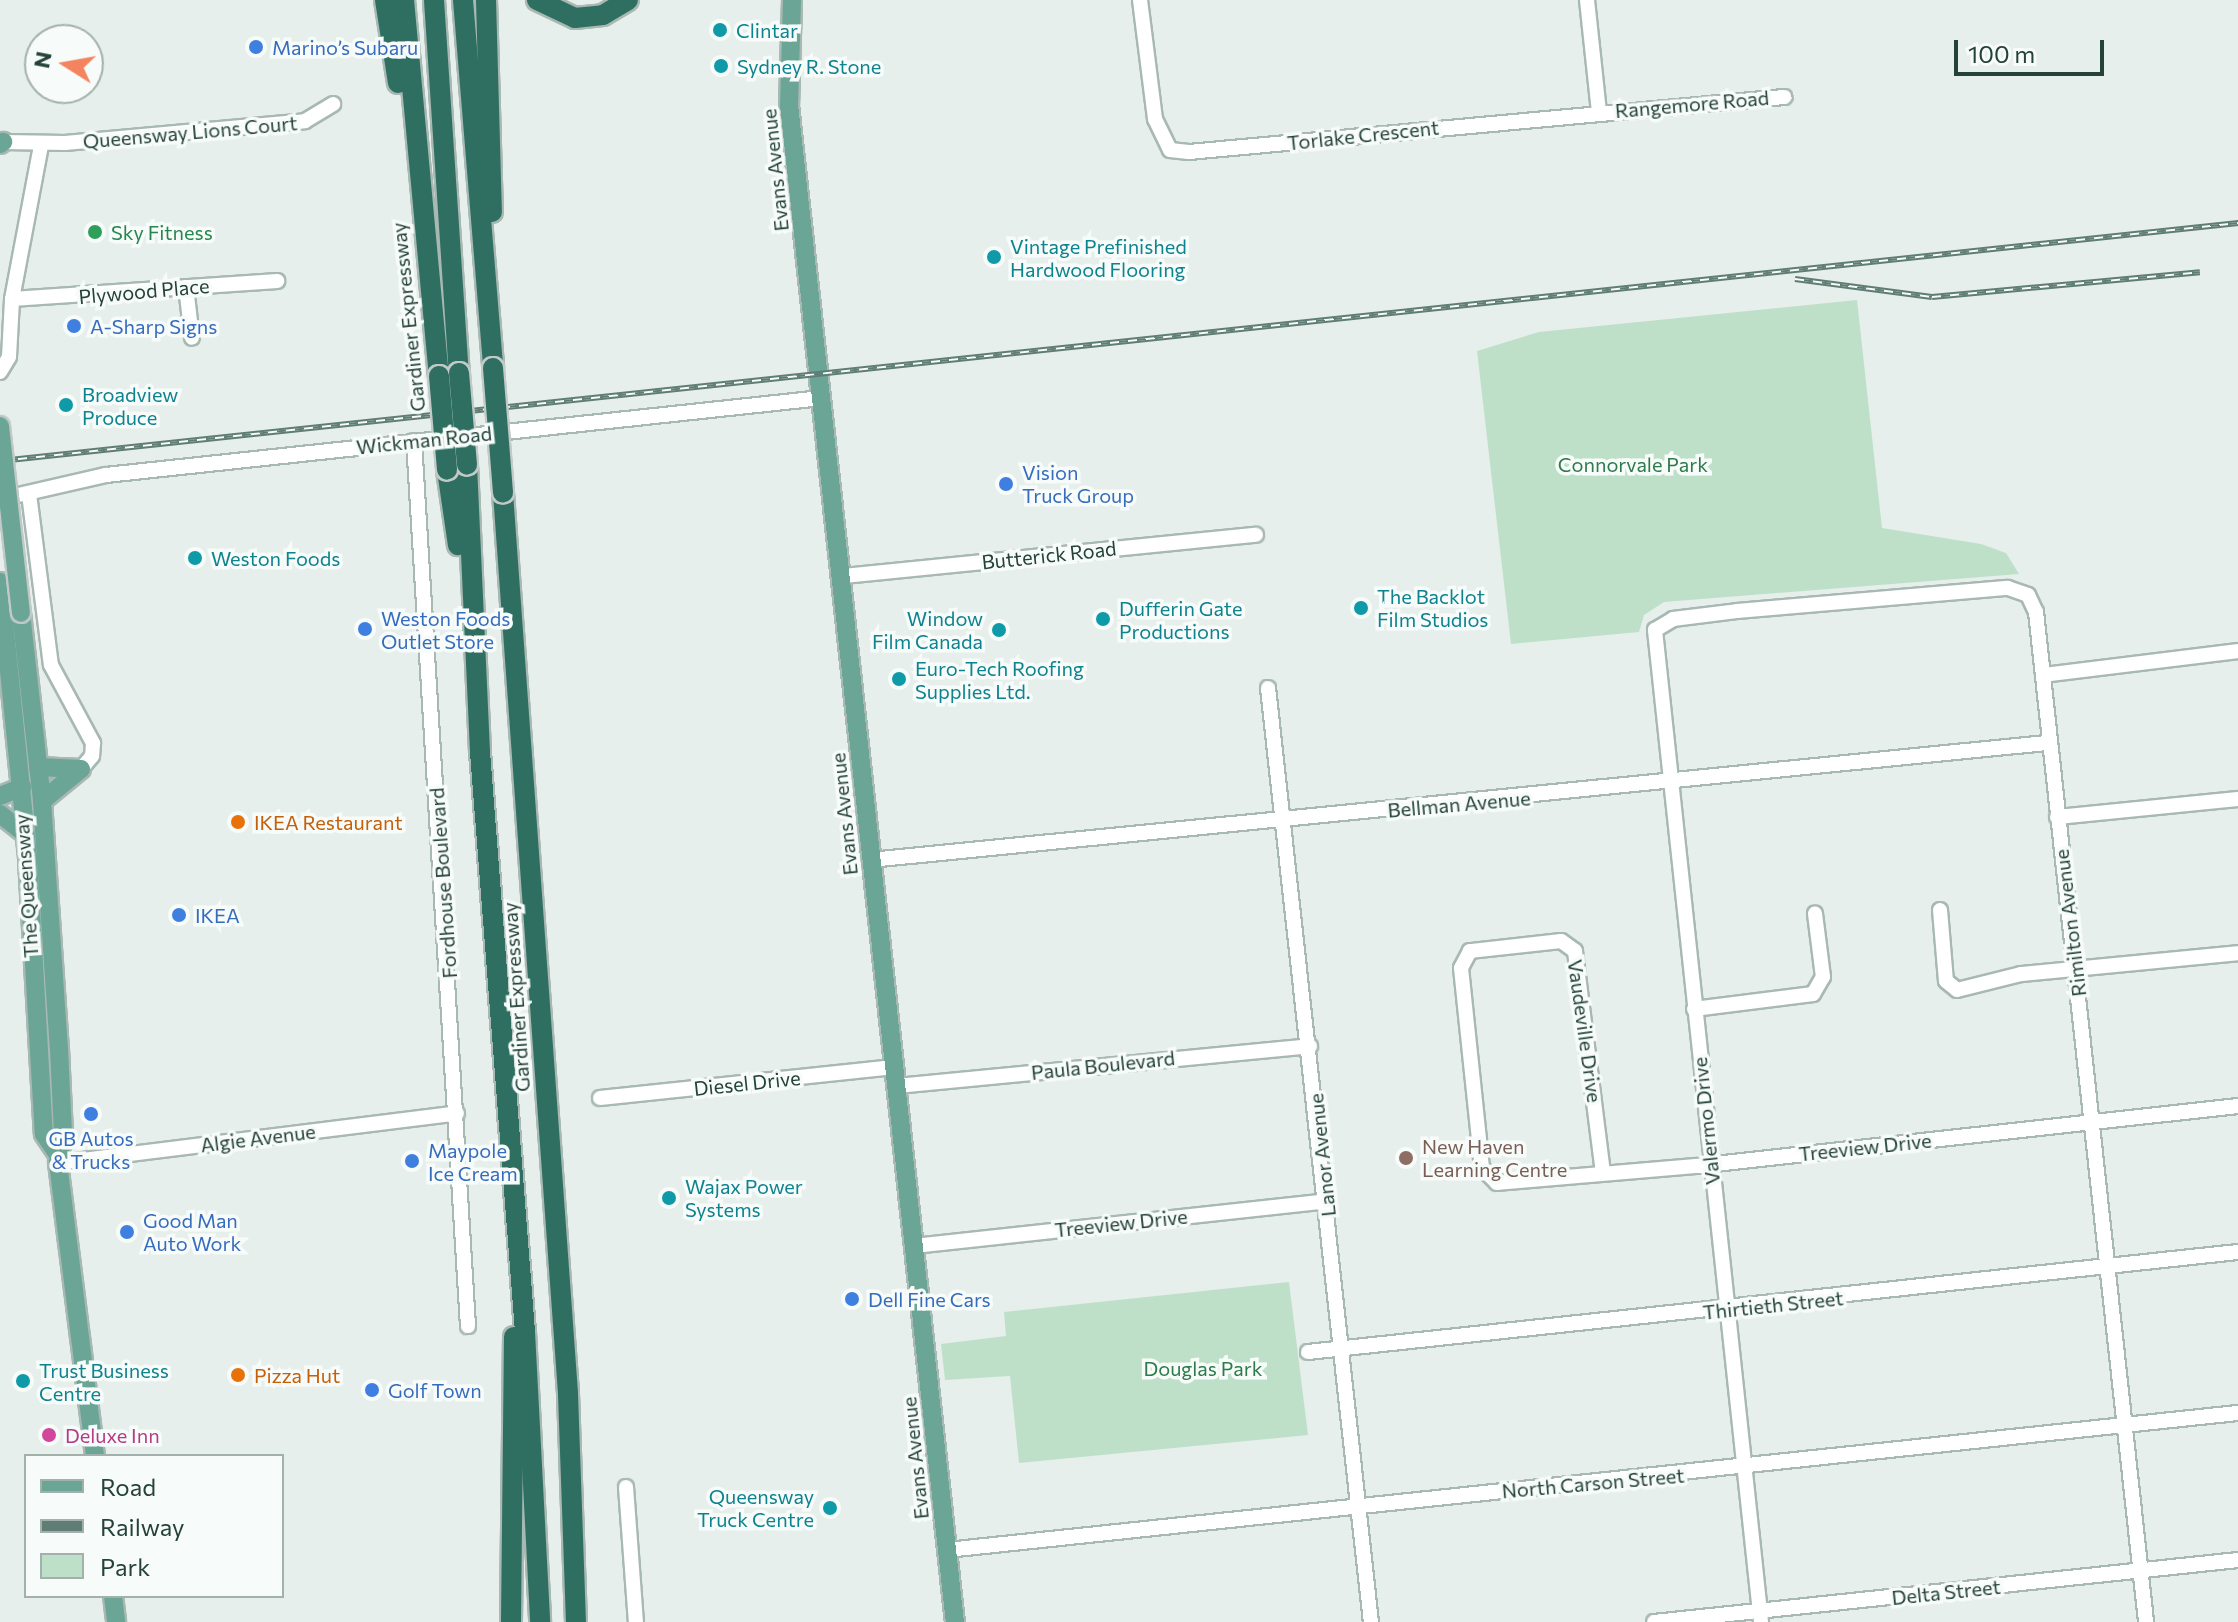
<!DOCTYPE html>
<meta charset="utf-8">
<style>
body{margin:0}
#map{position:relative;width:2238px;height:1622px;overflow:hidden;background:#e6efeb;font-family:Commissioner,sans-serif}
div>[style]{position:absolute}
.green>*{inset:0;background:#bfe0c8}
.roads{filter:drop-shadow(2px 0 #a8b8b2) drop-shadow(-2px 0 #a8b8b2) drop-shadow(0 2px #a8b8b2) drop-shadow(0 -2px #a8b8b2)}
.minor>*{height:14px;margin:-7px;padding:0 7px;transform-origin:7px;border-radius:7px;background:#fff}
.major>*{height:18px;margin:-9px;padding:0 9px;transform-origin:9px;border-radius:9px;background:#6aa596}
.highway>*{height:20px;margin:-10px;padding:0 10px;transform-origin:10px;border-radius:10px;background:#2f6f62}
.rail>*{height:6px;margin-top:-3px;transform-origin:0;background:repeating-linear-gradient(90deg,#f7fbf9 0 9px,#5f7d75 0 18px);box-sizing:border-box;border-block:2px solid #5f7d75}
.bridges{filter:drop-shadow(2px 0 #c2cac8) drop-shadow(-2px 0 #c2cac8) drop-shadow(0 2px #c2cac8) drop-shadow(0 -2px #c2cac8)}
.major-bridge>*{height:18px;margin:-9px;padding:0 9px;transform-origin:9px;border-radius:9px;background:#6aa596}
.highway-bridge>*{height:20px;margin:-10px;padding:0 10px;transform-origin:10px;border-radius:10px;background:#2f6f62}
.dots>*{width:22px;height:22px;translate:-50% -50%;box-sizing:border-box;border:4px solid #f7fbf9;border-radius:50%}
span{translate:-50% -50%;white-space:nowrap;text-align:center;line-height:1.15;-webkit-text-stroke:7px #f7fbf9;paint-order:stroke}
.culture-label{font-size:20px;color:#0d838f}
.left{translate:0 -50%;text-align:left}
.right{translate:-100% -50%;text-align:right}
.shop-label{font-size:20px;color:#366cbe}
.street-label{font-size:20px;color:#24423a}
.leisure-label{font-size:20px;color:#27864d}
.park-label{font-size:20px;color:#2d7a4b}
.food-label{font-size:20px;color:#c56008}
.education-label{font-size:20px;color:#785e54}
.hotel-label{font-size:20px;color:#b23c85}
.legend{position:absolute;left:24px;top:1454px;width:260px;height:144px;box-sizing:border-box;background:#f7fbf9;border:2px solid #a3b1ad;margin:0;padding:10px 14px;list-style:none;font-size:24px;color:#24423a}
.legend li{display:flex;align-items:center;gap:16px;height:40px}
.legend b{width:40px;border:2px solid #a3b1ad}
.north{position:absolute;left:24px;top:24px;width:80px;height:80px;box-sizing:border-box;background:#f7fbf9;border:2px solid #a3b1ad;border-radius:50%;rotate:281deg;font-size:22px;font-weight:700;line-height:32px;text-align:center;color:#24423a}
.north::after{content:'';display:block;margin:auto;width:28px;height:36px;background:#f4845f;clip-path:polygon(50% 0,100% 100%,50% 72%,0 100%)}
.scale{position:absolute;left:1954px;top:40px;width:150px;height:36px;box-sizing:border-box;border:4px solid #24423a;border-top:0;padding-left:10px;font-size:24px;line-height:28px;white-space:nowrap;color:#24423a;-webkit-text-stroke:6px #f7fbf9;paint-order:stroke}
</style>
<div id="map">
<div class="green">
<i style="clip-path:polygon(1857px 300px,1882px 528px,1981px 544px,2006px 553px,2019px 574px,1664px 602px,1644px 615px,1639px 632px,1511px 644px,1477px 351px,1539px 332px)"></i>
<i style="clip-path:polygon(1289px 1282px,1308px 1435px,1019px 1463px,1010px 1376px,945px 1380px,941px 1344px,1006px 1336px,1004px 1312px)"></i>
</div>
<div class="roads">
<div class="minor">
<i style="left:1140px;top:0;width:120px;rotate:82.8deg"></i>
<i style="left:1155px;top:119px;width:34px;rotate:64deg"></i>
<i style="left:1170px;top:150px;width:19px;rotate:6deg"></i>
<i style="left:1189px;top:152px;width:598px;rotate:-5.28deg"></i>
<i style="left:1587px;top:0;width:113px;rotate:83.9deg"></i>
<i style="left:3px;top:142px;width:62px;rotate:0.9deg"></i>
<i style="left:65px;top:143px;width:241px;rotate:-5.2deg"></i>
<i style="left:305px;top:121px;width:33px;rotate:-31deg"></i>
<i style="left:186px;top:287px;width:51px;rotate:83.3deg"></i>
<i style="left:12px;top:299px;width:266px;rotate:-3.9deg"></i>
<i style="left:0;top:372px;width:17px;rotate:-59deg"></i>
<i style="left:9px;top:357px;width:58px;rotate:-87deg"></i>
<i style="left:12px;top:299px;width:157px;rotate:-79.3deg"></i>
<i style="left:414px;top:441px;width:887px;rotate:86.51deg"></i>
<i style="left:29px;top:494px;width:172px;rotate:82.7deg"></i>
<i style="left:51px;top:665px;width:89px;rotate:61.7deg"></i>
<i style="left:93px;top:743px;width:13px;rotate:94deg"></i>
<i style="left:92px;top:756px;width:17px;rotate:130deg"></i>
<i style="left:1px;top:499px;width:108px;rotate:-12.9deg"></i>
<i style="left:106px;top:475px;width:720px;rotate:-6.14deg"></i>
<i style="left:843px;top:576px;width:415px;rotate:-5.7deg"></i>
<i style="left:2043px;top:675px;width:196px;rotate:-7deg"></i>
<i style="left:1268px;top:688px;width:940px;rotate:83.71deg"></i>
<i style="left:2057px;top:817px;width:182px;rotate:-5.7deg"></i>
<i style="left:870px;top:860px;width:1183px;rotate:-5.68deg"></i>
<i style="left:1940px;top:910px;width:71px;rotate:85.2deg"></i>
<i style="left:1946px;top:981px;width:14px;rotate:39deg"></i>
<i style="left:1957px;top:990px;width:66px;rotate:-14deg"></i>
<i style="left:2021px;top:974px;width:218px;rotate:-5.5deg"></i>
<i style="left:1694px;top:1009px;width:120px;rotate:-7.2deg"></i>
<i style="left:1813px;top:994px;width:20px;rotate:-60deg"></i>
<i style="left:1823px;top:977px;width:64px;rotate:-97.2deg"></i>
<i style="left:896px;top:1086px;width:416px;rotate:-5.5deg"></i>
<i style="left:600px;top:1098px;width:296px;rotate:-6deg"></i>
<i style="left:58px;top:1163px;width:402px;rotate:-7.1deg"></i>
<i style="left:1603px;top:1173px;width:224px;rotate:-97.2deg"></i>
<i style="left:1575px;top:951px;width:17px;rotate:-144deg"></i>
<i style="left:1561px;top:941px;width:92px;rotate:173.7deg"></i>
<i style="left:1470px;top:951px;width:19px;rotate:118deg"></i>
<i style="left:1461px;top:968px;width:201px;rotate:84deg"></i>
<i style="left:1482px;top:1168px;width:21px;rotate:45deg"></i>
<i style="left:1497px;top:1183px;width:201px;rotate:-4.9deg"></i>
<i style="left:1697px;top:1166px;width:544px;rotate:-6.33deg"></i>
<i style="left:914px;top:1246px;width:415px;rotate:-6.2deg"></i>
<i style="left:1308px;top:1352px;width:935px;rotate:-6.14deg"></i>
<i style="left:626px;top:1487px;width:135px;rotate:85.8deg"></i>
<i style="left:947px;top:1550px;width:1298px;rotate:-6.06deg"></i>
<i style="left:1654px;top:1622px;width:587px;rotate:-6.06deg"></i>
<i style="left:1761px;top:1622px;width:998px;rotate:-96.1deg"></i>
<i style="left:1655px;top:630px;width:21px;rotate:-31deg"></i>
<i style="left:1673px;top:619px;width:64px;rotate:-7.1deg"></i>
<i style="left:1737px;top:611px;width:272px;rotate:-4.9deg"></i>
<i style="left:2008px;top:588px;width:21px;rotate:19deg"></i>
<i style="left:2028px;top:595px;width:19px;rotate:65deg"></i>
<i style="left:2036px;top:612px;width:1016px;rotate:83.78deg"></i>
</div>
<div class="major">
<i style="left:792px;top:0;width:105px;rotate:91.6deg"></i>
<i style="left:789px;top:105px;width:1526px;rotate:83.76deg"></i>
<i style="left:0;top:144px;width:4px;rotate:-34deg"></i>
<i style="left:0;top:582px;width:279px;rotate:84.2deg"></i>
<i style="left:28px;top:860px;width:274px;rotate:86.7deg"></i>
<i style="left:44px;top:1134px;width:23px;rotate:56deg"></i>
<i style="left:21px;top:613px;width:189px;rotate:83.6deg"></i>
<i style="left:42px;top:801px;width:249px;rotate:86.1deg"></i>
<i style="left:59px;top:1049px;width:85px;rotate:87.3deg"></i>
<i style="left:63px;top:1134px;width:29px;rotate:100deg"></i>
<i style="left:58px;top:1163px;width:295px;rotate:82.8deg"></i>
<i style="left:38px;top:767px;width:43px;rotate:2.7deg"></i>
<i style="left:0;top:796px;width:24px;rotate:-22deg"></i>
<i style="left:42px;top:801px;width:50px;rotate:-39.4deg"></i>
<i style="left:0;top:814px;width:31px;rotate:38deg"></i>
<i style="left:113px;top:1596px;width:26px;rotate:83deg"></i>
</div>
<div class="highway">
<i style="left:385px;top:0;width:84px;rotate:81.1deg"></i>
<i style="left:404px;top:0;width:378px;rotate:84.7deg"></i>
<i style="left:434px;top:0;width:374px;rotate:86.2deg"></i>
<i style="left:463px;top:0;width:369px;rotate:85.3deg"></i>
<i style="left:486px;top:0;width:212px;rotate:88.4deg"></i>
<i style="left:537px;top:0;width:42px;rotate:25.3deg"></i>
<i style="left:575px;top:18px;width:28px;rotate:-6deg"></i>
<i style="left:603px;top:15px;width:29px;rotate:-31deg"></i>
<i style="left:467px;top:465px;width:287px;rotate:87.4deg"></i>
<i style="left:480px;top:752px;width:582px;rotate:85.56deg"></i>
<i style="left:525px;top:1332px;width:290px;rotate:87deg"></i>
<i style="left:447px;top:470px;width:76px;rotate:81.7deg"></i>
<i style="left:503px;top:493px;width:903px;rotate:85.87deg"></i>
<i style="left:568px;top:1394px;width:228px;rotate:88deg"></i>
<i style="left:511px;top:1622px;width:285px;rotate:-89.4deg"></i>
</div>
</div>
<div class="rail">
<i style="left:1795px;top:279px;width:138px;rotate:7.5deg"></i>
<i style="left:1932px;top:297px;width:269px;rotate:-5.3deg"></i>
<i style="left:0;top:461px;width:2251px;rotate:-6.07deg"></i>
</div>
<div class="bridges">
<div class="major-bridge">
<i style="left:0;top:426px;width:188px;rotate:83.6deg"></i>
</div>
<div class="highway-bridge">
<i style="left:493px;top:368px;width:125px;rotate:85.4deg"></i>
<i style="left:459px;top:373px;width:92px;rotate:85deg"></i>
<i style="left:439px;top:376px;width:94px;rotate:85.1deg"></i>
</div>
</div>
<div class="dots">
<i style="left:720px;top:30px;background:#0f9aa8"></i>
<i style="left:256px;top:47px;background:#3f7fe0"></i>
<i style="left:721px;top:66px;background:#0f9aa8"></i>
<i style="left:95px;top:232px;background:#2e9e5b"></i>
<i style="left:994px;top:257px;background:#0f9aa8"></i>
<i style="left:74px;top:326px;background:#3f7fe0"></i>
<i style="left:66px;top:405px;background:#0f9aa8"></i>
<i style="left:1006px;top:484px;background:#3f7fe0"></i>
<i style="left:195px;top:558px;background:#0f9aa8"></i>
<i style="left:1361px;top:608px;background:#0f9aa8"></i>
<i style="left:1103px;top:619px;background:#0f9aa8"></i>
<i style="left:365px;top:629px;background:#3f7fe0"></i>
<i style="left:999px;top:630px;background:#0f9aa8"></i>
<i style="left:899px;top:679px;background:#0f9aa8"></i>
<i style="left:238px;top:822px;background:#e8710a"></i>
<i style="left:179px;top:915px;background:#3f7fe0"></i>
<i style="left:91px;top:1114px;background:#3f7fe0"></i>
<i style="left:1406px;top:1158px;background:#8d6e63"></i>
<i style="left:412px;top:1161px;background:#3f7fe0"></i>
<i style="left:669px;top:1198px;background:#0f9aa8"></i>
<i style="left:127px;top:1232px;background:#3f7fe0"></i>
<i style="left:852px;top:1299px;background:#3f7fe0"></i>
<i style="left:238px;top:1375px;background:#e8710a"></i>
<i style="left:23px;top:1381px;background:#0f9aa8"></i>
<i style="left:372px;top:1390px;background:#3f7fe0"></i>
<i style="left:49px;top:1435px;background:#d1479c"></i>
<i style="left:830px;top:1508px;background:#0f9aa8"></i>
</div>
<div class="culture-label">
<span class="left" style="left:736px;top:30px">Clintar</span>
<span class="left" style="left:737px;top:66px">Sydney R. Stone</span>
<span class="left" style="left:1010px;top:258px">Vintage Prefinished<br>Hardwood Flooring</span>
<span class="left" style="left:82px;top:406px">Broadview<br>Produce</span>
<span class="left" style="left:211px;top:558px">Weston Foods</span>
<span class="left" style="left:1377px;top:608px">The Backlot<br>Film Studios</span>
<span class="left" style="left:1119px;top:620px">Dufferin Gate<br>Productions</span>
<span class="right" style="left:983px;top:630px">Window<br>Film Canada</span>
<span class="left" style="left:915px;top:680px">Euro-Tech Roofing<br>Supplies Ltd.</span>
<span class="left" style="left:685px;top:1198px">Wajax Power<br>Systems</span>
<span class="left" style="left:39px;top:1382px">Trust Business<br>Centre</span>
<span class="right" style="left:814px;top:1508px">Queensway<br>Truck Centre</span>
</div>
<div class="shop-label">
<span class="left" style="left:272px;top:47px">Marino’s Subaru</span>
<span class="left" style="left:90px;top:326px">A-Sharp Signs</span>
<span class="left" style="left:1022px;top:484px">Vision<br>Truck Group</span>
<span class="left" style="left:381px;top:630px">Weston Foods<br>Outlet Store</span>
<span class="left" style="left:195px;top:915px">IKEA</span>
<span style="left:91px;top:1150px">GB Autos<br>&amp; Trucks</span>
<span class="left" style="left:428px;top:1162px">Maypole<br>Ice Cream</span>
<span class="left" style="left:143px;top:1232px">Good Man<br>Auto Work</span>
<span class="left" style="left:868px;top:1299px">Dell Fine Cars</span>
<span class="left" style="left:388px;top:1390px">Golf Town</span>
</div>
<div class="street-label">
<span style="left:1692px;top:104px;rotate:-5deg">Rangemore Road</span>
<span style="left:190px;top:132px;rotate:-5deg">Queensway Lions Court</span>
<span style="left:1363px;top:135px;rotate:-6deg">Torlake Crescent</span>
<span style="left:775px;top:170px;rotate:-96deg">Evans Avenue</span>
<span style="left:144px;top:291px;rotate:-5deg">Plywood Place</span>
<span style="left:408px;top:317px;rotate:-96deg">Gardiner Expressway</span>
<span style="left:424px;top:440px;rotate:-6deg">Wickman Road</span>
<span style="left:1049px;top:555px;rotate:-6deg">Butterick Road</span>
<span style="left:1459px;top:804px;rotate:-5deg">Bellman Avenue</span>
<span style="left:844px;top:814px;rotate:-96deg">Evans Avenue</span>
<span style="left:443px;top:883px;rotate:-94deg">Fordhouse Boulevard</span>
<span style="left:26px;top:886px;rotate:-94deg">The Queensway</span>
<span style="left:2070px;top:923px;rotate:-97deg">Rimilton Avenue</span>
<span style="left:516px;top:997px;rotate:-94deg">Gardiner Expressway</span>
<span style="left:1585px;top:1031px;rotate:82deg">Vaudeville Drive</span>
<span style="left:1103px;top:1065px;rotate:-6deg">Paula Boulevard</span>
<span style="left:747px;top:1083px;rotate:-6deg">Diesel Drive</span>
<span style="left:1706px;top:1121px;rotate:-96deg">Valermo Drive</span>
<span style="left:258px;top:1138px;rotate:-7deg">Algie Avenue</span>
<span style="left:1865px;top:1147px;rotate:-6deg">Treeview Drive</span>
<span style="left:1322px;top:1155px;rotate:-96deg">Lanor Avenue</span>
<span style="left:1121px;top:1223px;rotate:-6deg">Treeview Drive</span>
<span style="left:1773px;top:1305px;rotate:-6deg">Thirtieth Street</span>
<span style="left:915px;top:1458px;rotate:-96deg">Evans Avenue</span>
<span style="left:1593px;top:1483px;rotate:-5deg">North Carson Street</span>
<span style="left:1946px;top:1592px;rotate:-6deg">Delta Street</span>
</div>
<div class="leisure-label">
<span class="left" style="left:111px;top:232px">Sky Fitness</span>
</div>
<div class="park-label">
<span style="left:1633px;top:464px">Connorvale Park</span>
<span style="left:1203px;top:1368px">Douglas Park</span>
</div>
<div class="food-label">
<span class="left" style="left:254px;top:822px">IKEA Restaurant</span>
<span class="left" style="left:254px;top:1375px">Pizza Hut</span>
</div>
<div class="education-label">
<span class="left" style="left:1422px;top:1158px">New Haven<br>Learning Centre</span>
</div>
<div class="hotel-label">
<span class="left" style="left:65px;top:1435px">Deluxe Inn</span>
</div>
<ul class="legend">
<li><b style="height:10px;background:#6aa596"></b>Road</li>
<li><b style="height:10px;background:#5f7d75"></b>Railway</li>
<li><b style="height:22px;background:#bfe0c8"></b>Park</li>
</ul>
<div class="north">N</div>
<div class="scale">100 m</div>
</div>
